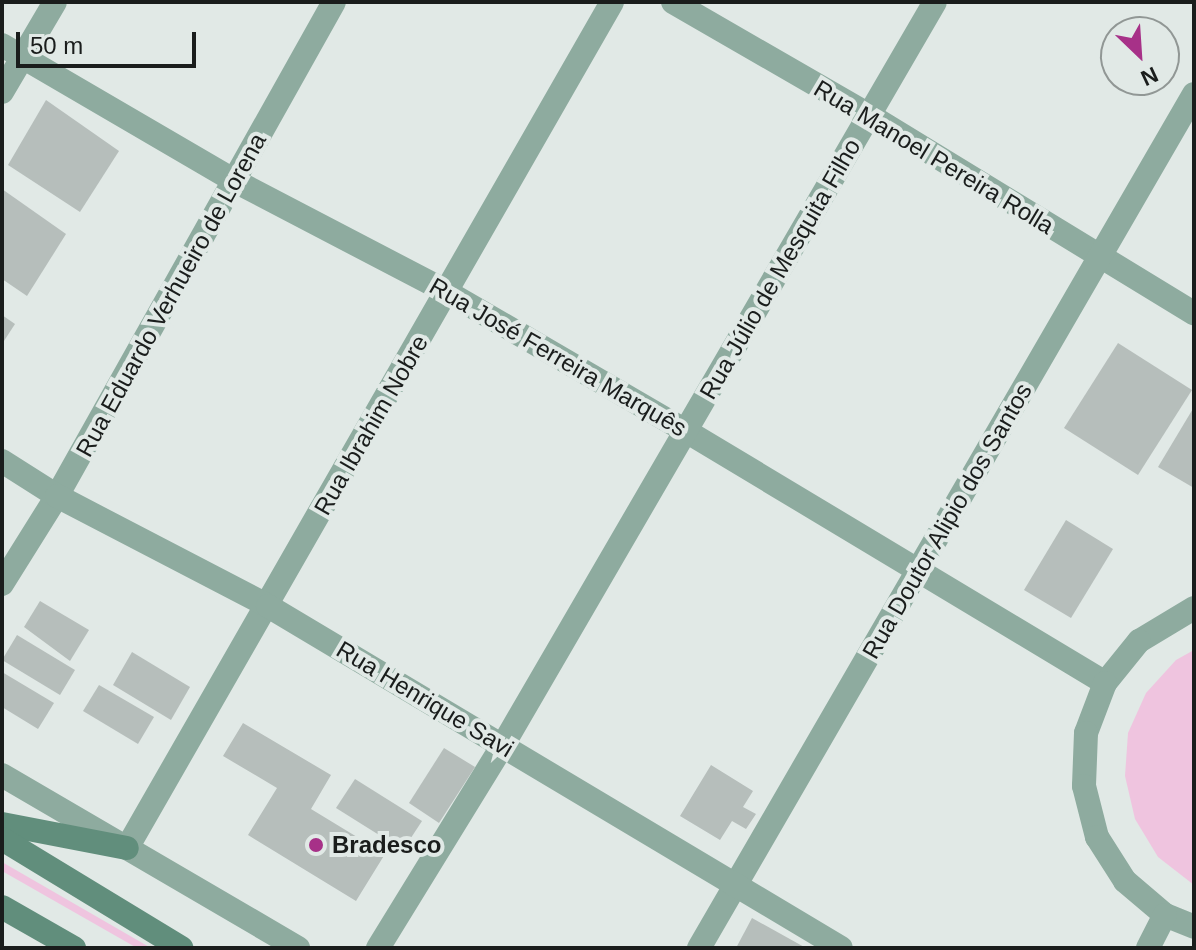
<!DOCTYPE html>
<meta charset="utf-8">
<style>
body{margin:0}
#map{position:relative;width:1196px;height:950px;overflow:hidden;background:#e1e9e6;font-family:Arial,sans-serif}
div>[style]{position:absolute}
.green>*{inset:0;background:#efc4df}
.building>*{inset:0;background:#b6bebb}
.minor>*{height:24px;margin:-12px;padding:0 12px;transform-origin:12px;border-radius:12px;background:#8eab9f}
.tertiary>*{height:24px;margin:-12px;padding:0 12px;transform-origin:12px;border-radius:12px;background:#8eab9f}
.secondary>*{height:24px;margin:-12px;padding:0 12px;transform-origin:12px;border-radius:12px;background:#618e7c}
.dots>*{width:22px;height:22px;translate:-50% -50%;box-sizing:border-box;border:4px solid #e1e9e6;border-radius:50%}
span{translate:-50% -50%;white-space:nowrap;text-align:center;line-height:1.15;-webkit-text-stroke:8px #e1e9e6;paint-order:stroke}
.street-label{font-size:24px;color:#1a1d1c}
.poi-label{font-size:24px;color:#1a1d1c;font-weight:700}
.left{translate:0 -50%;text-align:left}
.frame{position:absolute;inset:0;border:4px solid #1a1d1c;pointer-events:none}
.north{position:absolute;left:1100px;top:16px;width:80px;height:80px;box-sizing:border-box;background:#e1e9e6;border:2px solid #919795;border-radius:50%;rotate:155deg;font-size:22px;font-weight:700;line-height:32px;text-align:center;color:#1a1d1c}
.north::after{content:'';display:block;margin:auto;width:28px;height:36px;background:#a73188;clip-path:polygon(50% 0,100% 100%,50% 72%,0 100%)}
.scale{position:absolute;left:16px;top:32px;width:180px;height:36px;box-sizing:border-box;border:4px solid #1a1d1c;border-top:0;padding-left:10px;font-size:24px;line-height:28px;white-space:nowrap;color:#1a1d1c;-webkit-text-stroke:6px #e1e9e6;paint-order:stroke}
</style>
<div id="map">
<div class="green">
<i style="clip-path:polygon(1194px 650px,1194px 885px,1158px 857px,1135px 819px,1125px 776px,1128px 733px,1146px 693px,1176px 660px)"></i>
<i style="clip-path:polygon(2px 862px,151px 948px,137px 948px,2px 871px)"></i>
</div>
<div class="building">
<i style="clip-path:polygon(46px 100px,119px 151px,80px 212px,8px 165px)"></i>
<i style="clip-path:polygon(2px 189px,66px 234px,27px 296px,2px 279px)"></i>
<i style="clip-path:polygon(2px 315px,15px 324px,2px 344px)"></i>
<i style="clip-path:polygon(1118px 343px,1192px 390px,1138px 475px,1064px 428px)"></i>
<i style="clip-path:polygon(1194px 407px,1194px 488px,1158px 467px)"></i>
<i style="clip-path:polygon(1066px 520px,1113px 549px,1071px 618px,1024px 590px)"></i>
<i style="clip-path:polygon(40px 601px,89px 630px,70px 661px,24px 627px)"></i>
<i style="clip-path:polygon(17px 635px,75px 670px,60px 695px,2px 660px)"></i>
<i style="clip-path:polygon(132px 652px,190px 687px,171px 720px,113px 685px)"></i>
<i style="clip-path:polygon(2px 672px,54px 703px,38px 729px,2px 707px)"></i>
<i style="clip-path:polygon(99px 685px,154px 717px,138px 744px,83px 711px)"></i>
<i style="clip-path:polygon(243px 723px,331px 775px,311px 809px,385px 854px,356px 901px,248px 835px,277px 788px,223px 756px)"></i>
<i style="clip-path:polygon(444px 748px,475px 767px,439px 823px,409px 803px)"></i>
<i style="clip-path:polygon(711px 765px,753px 791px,743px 807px,756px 814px,746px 829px,732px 821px,720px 840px,680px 816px)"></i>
<i style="clip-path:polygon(355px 779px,422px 821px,403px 850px,336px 808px)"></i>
<i style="clip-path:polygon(752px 918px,806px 948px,736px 948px)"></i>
</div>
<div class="minor">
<i style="left:673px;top:2px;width:226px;rotate:30deg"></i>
<i style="left:869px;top:115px;width:381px;rotate:31.4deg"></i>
<i style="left:2px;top:45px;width:270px;rotate:30.3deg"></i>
<i style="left:235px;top:181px;width:239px;rotate:27.6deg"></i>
<i style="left:447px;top:292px;width:276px;rotate:30.2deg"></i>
<i style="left:686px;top:431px;width:489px;rotate:31deg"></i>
<i style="left:2px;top:92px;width:104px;rotate:-59.5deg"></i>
<i style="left:2px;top:584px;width:104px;rotate:-58deg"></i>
<i style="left:57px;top:496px;width:566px;rotate:-60.72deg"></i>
<i style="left:1194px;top:608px;width:64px;rotate:149deg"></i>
<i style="left:1139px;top:641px;width:54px;rotate:129deg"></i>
<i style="left:1105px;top:683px;width:53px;rotate:110.8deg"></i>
<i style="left:1086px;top:733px;width:53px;rotate:92.2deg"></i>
<i style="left:1084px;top:786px;width:53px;rotate:75.7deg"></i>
<i style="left:1097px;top:837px;width:52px;rotate:57.5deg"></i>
<i style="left:1125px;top:881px;width:52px;rotate:40.4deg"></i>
<i style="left:1165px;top:915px;width:31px;rotate:22deg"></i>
<i style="left:127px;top:848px;width:975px;rotate:-60.17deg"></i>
<i style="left:378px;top:948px;width:238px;rotate:-58.4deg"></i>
<i style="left:503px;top:745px;width:859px;rotate:-59.83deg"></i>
<i style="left:699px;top:948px;width:987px;rotate:-59.9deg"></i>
<i style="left:1148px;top:948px;width:37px;rotate:-63deg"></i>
</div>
<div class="tertiary">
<i style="left:2px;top:461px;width:65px;rotate:32.5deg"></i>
<i style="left:57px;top:496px;width:238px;rotate:27.5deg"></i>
<i style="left:268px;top:606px;width:667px;rotate:30.83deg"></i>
<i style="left:2px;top:775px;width:343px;rotate:30.3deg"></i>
</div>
<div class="secondary">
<i style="left:2px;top:824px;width:127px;rotate:10.9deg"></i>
<i style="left:2px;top:839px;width:210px;rotate:31.3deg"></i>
<i style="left:2px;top:907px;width:83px;rotate:29.7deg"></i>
</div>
<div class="dots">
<i style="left:316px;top:845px;background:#a73188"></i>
</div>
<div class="street-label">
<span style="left:934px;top:157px;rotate:31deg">Rua Manoel Pereira Rolla</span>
<span style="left:780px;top:269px;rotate:-60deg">Rua Júlio de Mesquita Filho</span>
<span style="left:171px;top:295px;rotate:-61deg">Rua Eduardo Verhueiro de Lorena</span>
<span style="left:558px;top:357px;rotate:30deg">Rua José Ferreira Marquês</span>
<span style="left:371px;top:425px;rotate:-60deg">Rua Ibrahim Nobre</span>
<span style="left:947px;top:521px;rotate:-60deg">Rua Doutor Alipio dos Santos</span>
<span style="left:425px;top:699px;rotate:31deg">Rua Henrique Savi</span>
</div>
<div class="poi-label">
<span class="left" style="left:332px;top:845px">Bradesco</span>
</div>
<div class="frame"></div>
<div class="north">N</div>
<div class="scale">50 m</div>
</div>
